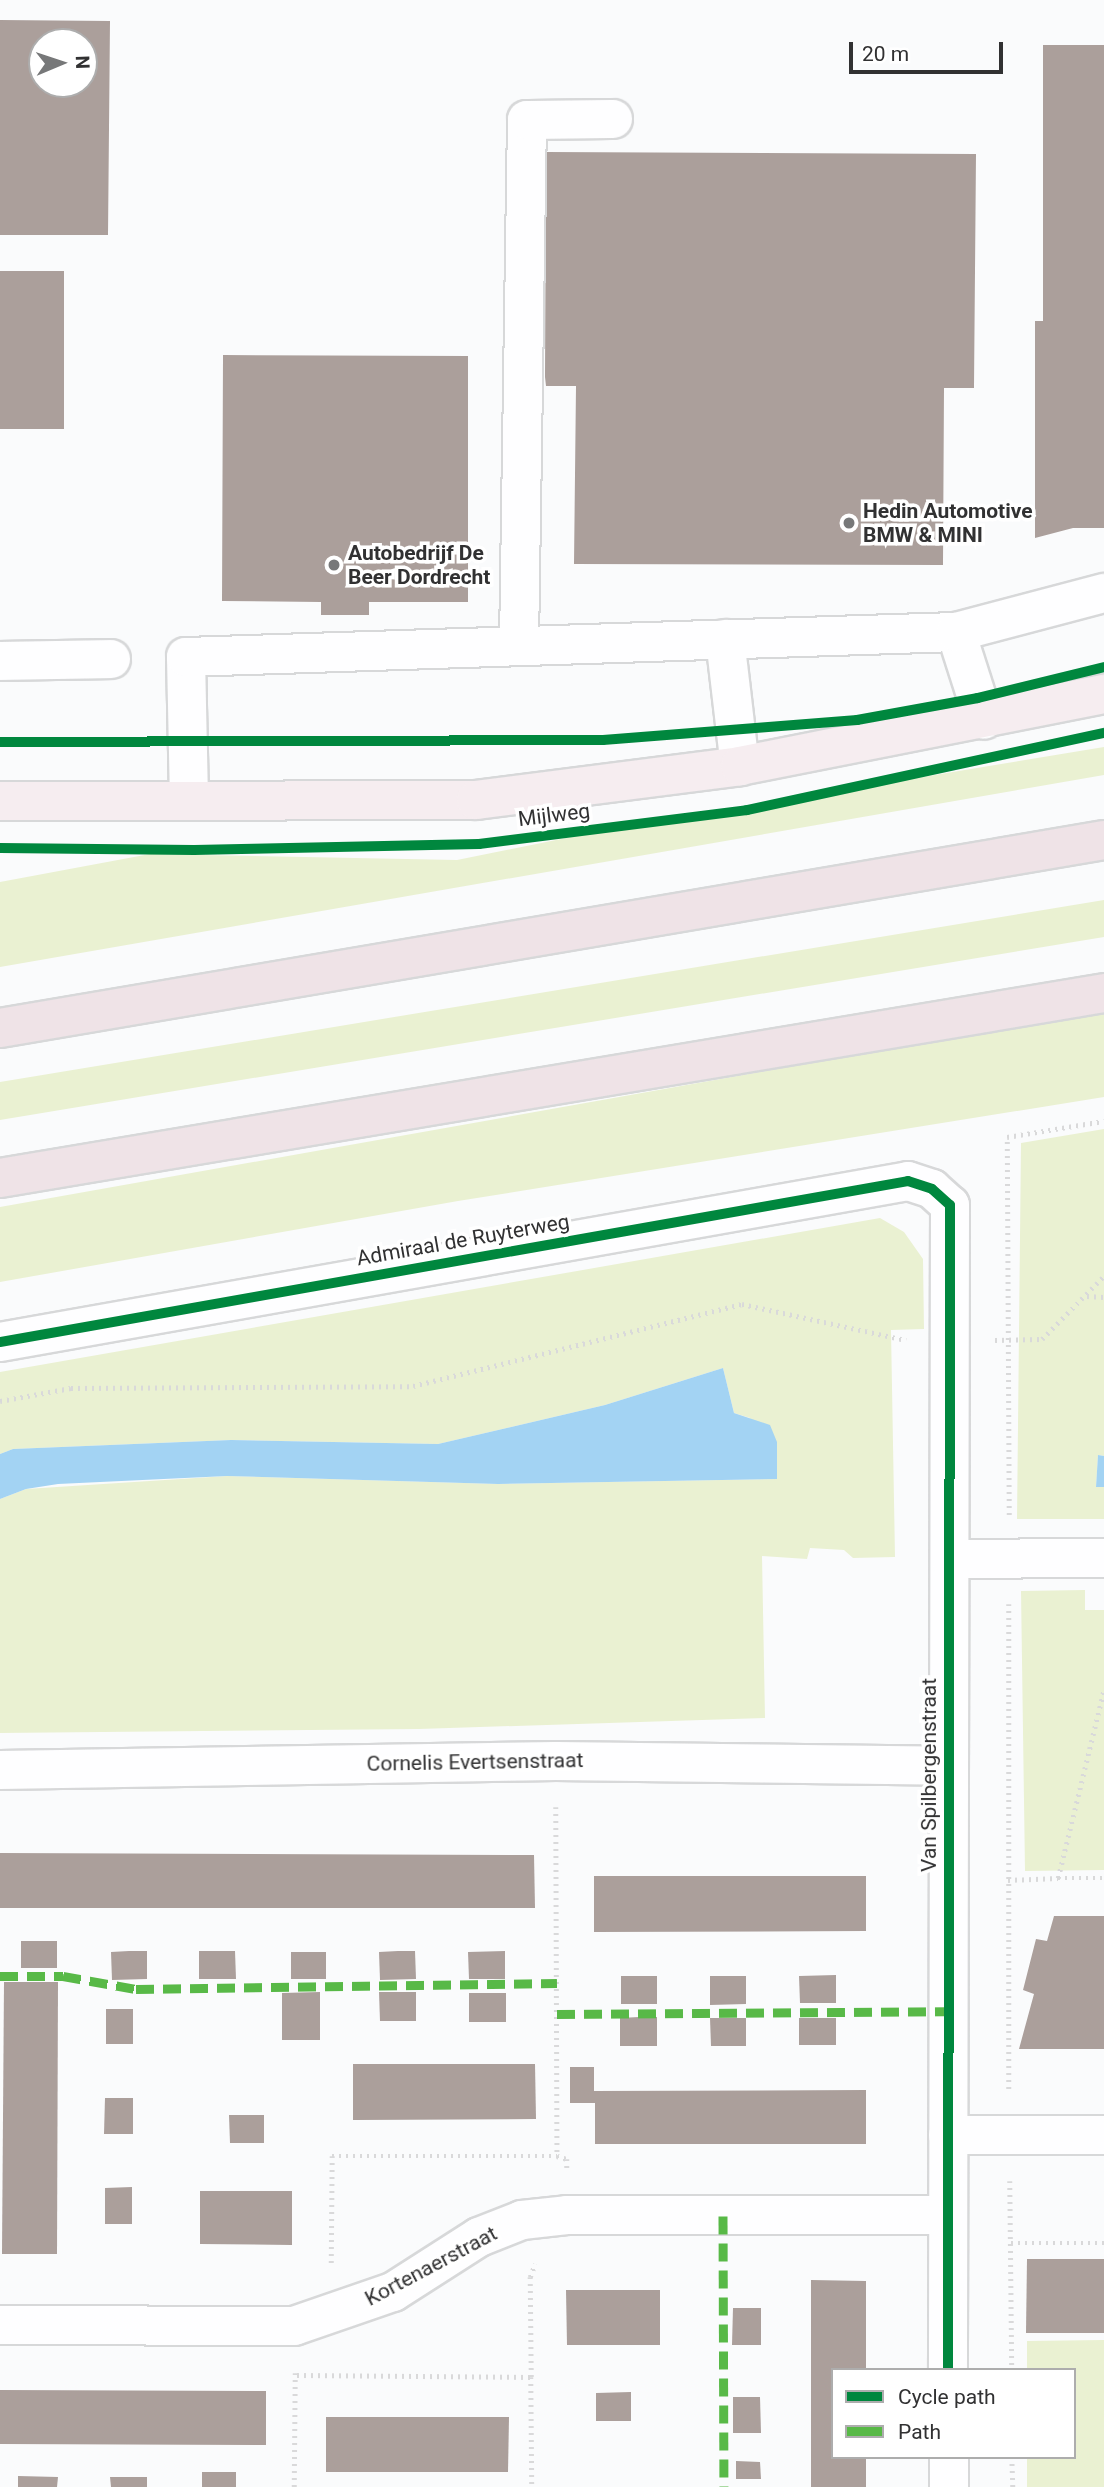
<!DOCTYPE html>
<style>
body{margin:0}
#map{position:relative;width:1104px;height:2487px;overflow:hidden;background:#fafbfc;font-family:Roboto,sans-serif}
div>[style]{position:absolute}
.green>*{inset:0;background:#eaf1d2}
.water>*{inset:0;background:#a3d3f3}
.building>*{inset:0;background:#ab9f9b}
.path>*{height:4.5px;margin-top:-2.25px;transform-origin:0;background:repeating-linear-gradient(90deg,#d9d9da 0 2px,transparent 0 7px)}
.roads{filter:drop-shadow(2px 0 #d7d8d9) drop-shadow(-2px 0 #d7d8d9) drop-shadow(0 2px #d7d8d9) drop-shadow(0 -2px #d7d8d9)}
.minor>*{height:38px;margin:-19px;padding:0 19px;transform-origin:19px;border-radius:19px;background:#fefeff}
.major>*{height:38px;margin:-19px;padding:0 19px;transform-origin:19px;border-radius:19px;background:#f6edf0}
.highway>*{height:38px;margin:-19px;padding:0 19px;transform-origin:19px;border-radius:19px;background:#efe3e7}
.quiet>*{height:9px;margin-top:-4.5px;transform-origin:0;background:repeating-linear-gradient(90deg,#58b947 0 18px,transparent 0 27px)}
.cycleway>*{height:10px;margin:-5px;padding:0 5px;transform-origin:5px;border-radius:5px;background:#00873e}
.dots>*{width:19px;height:19px;translate:-50% -50%;box-sizing:border-box;border:4px solid #fff;border-radius:50%}
span{translate:-50% -50%;white-space:nowrap;text-align:center;line-height:1.15;-webkit-text-stroke:7px #fff;paint-order:stroke}
.poi-label{font-size:21px;color:#313132;font-weight:700}
.left{translate:0 -50%;text-align:left}
.street-label{font-size:21px;color:#313132}
.legend{position:absolute;left:831px;top:2368px;width:245px;height:91px;box-sizing:border-box;background:#fff;border:2px solid #adadad;margin:0;padding:9px 12px;list-style:none;font-size:21px;color:#313132}
.legend li{display:flex;align-items:center;gap:14px;height:35px}
.legend b{width:35px;border:2px solid #adadad}
.north{position:absolute;left:28px;top:28px;width:70px;height:70px;box-sizing:border-box;background:#fff;border:2px solid #adadad;border-radius:50%;rotate:88deg;font-size:19px;font-weight:700;line-height:28px;text-align:center;color:#313132}
.north::after{content:'';display:block;margin:auto;width:24px;height:32px;background:#777879;clip-path:polygon(50% 0,100% 100%,50% 72%,0 100%)}
.scale{position:absolute;left:849px;top:42px;width:154px;height:32px;box-sizing:border-box;border:4px solid #313132;border-top:0;padding-left:9px;font-size:21px;line-height:24px;white-space:nowrap;color:#313132;-webkit-text-stroke:5px #fff;paint-order:stroke}
</style>
<div id="map">
<div class="green">
<i style="clip-path:polygon(1104px 747px,1104px 775px,0 967px,0 882px,150px 854px,457px 860px,620px 827px)"></i>
<i style="clip-path:polygon(1104px 900px,1104px 937px,0 1120px,0 1082px)"></i>
<i style="clip-path:polygon(1104px 1011px,1104px 1097px,458px 1201px,0 1282px,0 1207px)"></i>
<i style="clip-path:polygon(1104px 1129px,1104px 1456px,1098px 1455px,1096px 1487px,1104px 1487px,1104px 1519px,1017px 1519px,1021px 1143px)"></i>
<i style="clip-path:polygon(880px 1218px,904px 1232px,923px 1259px,924px 1329px,891px 1330px,895px 1557px,853px 1558px,844px 1550px,810px 1548px,807px 1559px,762px 1556px,765px 1718px,419px 1729px,0 1733px,0 1499px,26px 1489px,227px 1476px,498px 1484px,777px 1479px,750px 1418px,734px 1413px,723px 1368px,605px 1405px,438px 1444px,231px 1440px,13px 1449px,0 1454px,0 1372px)"></i>
<i style="clip-path:polygon(1085px 1590px,1085px 1610px,1104px 1610px,1104px 1870px,1025px 1871px,1021px 1591px)"></i>
<i style="clip-path:polygon(1104px 2340px,1104px 2487px,1027px 2487px,1027px 2457px,1074px 2457px,1074px 2370px,1027px 2370px,1027px 2341px)"></i>
</div>
<div class="water">
<i style="clip-path:polygon(723px 1368px,734px 1413px,770px 1425px,777px 1442px,777px 1479px,498px 1484px,227px 1476px,58px 1484px,26px 1489px,0 1499px,0 1454px,13px 1449px,231px 1440px,438px 1444px,605px 1405px)"></i>
<i style="clip-path:polygon(1098px 1455px,1104px 1456px,1104px 1487px,1096px 1487px)"></i>
</div>
<div class="building">
<i style="clip-path:polygon(evenodd,0 20px,110px 21px,108px 235px,0 235px,0 20px,42px 42px,84px 42px,84px 84px,42px 84px,42px 42px)"></i>
<i style="clip-path:polygon(1043px 45px,1104px 45px,1104px 528px,1073px 528px,1035px 538px,1035px 321px,1043px 321px)"></i>
<i style="clip-path:polygon(546px 152px,976px 154px,974px 388px,944px 388px,943px 565px,574px 564px,576px 386px,546px 386px,545px 377px)"></i>
<i style="clip-path:polygon(0 271px,64px 271px,64px 429px,0 429px)"></i>
<i style="clip-path:polygon(223px 355px,468px 356px,468px 602px,369px 602px,369px 615px,321px 615px,321px 602px,222px 601px)"></i>
<i style="clip-path:polygon(0 1853px,534px 1855px,535px 1908px,0 1908px)"></i>
<i style="clip-path:polygon(594px 1876px,866px 1876px,866px 1931px,594px 1932px)"></i>
<i style="clip-path:polygon(1054px 1916px,1104px 1916px,1104px 2049px,1019px 2049px,1034px 1994px,1023px 1990px,1036px 1939px,1047px 1941px)"></i>
<i style="clip-path:polygon(21px 1941px,57px 1941px,57px 1968px,21px 1968px)"></i>
<i style="clip-path:polygon(129px 1951px,147px 1951px,147px 1979px,112px 1980px,111px 1952px)"></i>
<i style="clip-path:polygon(199px 1951px,235px 1951px,236px 1979px,199px 1979px)"></i>
<i style="clip-path:polygon(398px 1951px,415px 1951px,416px 1979px,380px 1980px,379px 1952px)"></i>
<i style="clip-path:polygon(505px 1951px,505px 1979px,469px 1979px,468px 1952px)"></i>
<i style="clip-path:polygon(291px 1952px,326px 1952px,326px 1979px,291px 1979px)"></i>
<i style="clip-path:polygon(836px 1975px,836px 2003px,800px 2003px,799px 1976px)"></i>
<i style="clip-path:polygon(621px 1976px,657px 1976px,657px 2004px,621px 2004px)"></i>
<i style="clip-path:polygon(710px 1976px,746px 1976px,746px 2004px,710px 2005px)"></i>
<i style="clip-path:polygon(4px 1982px,58px 1982px,57px 2254px,2px 2254px)"></i>
<i style="clip-path:polygon(320px 1992px,320px 2040px,282px 2040px,282px 1993px)"></i>
<i style="clip-path:polygon(379px 1992px,416px 1992px,416px 2021px,380px 2021px)"></i>
<i style="clip-path:polygon(469px 1993px,506px 1993px,506px 2022px,469px 2022px)"></i>
<i style="clip-path:polygon(106px 2009px,133px 2009px,133px 2044px,106px 2044px)"></i>
<i style="clip-path:polygon(639px 2017px,657px 2017px,657px 2046px,620px 2046px,620px 2018px)"></i>
<i style="clip-path:polygon(710px 2018px,746px 2018px,746px 2046px,711px 2046px)"></i>
<i style="clip-path:polygon(799px 2018px,836px 2018px,836px 2045px,799px 2045px)"></i>
<i style="clip-path:polygon(353px 2064px,535px 2064px,536px 2119px,353px 2120px)"></i>
<i style="clip-path:polygon(570px 2067px,594px 2067px,594px 2091px,866px 2090px,866px 2144px,595px 2144px,595px 2103px,570px 2103px)"></i>
<i style="clip-path:polygon(105px 2098px,133px 2098px,133px 2134px,104px 2134px)"></i>
<i style="clip-path:polygon(229px 2115px,264px 2115px,264px 2143px,230px 2143px)"></i>
<i style="clip-path:polygon(132px 2187px,132px 2224px,105px 2224px,105px 2188px)"></i>
<i style="clip-path:polygon(200px 2191px,292px 2191px,292px 2245px,200px 2244px)"></i>
<i style="clip-path:polygon(1027px 2259px,1104px 2259px,1104px 2333px,1026px 2333px)"></i>
<i style="clip-path:polygon(811px 2280px,866px 2281px,866px 2370px,833px 2370px,833px 2457px,866px 2457px,866px 2487px,811px 2487px)"></i>
<i style="clip-path:polygon(566px 2290px,660px 2290px,660px 2345px,567px 2345px)"></i>
<i style="clip-path:polygon(733px 2308px,761px 2308px,761px 2345px,732px 2345px)"></i>
<i style="clip-path:polygon(0 2390px,266px 2391px,266px 2445px,0 2444px)"></i>
<i style="clip-path:polygon(631px 2392px,631px 2421px,596px 2421px,596px 2393px)"></i>
<i style="clip-path:polygon(733px 2397px,760px 2397px,761px 2433px,733px 2433px)"></i>
<i style="clip-path:polygon(326px 2417px,509px 2417px,508px 2472px,326px 2472px)"></i>
<i style="clip-path:polygon(736px 2461px,760px 2462px,761px 2479px,736px 2479px)"></i>
<i style="clip-path:polygon(202px 2472px,236px 2472px,236px 2487px,202px 2487px)"></i>
<i style="clip-path:polygon(18px 2476px,58px 2477px,57px 2487px,18px 2487px)"></i>
<i style="clip-path:polygon(110px 2477px,147px 2477px,147px 2487px,111px 2487px)"></i>
</div>
<div class="path">
<i style="left:1087px;top:1296px;width:17px;rotate:3deg"></i>
<i style="left:995px;top:1340px;width:47px;rotate:-1.2deg"></i>
<i style="left:1042px;top:1339px;width:88px;rotate:-45.5deg"></i>
<i style="left:0;top:1401px;width:72px;rotate:-10.4deg"></i>
<i style="left:71px;top:1388px;width:342px;rotate:-0.3deg"></i>
<i style="left:413px;top:1386px;width:339px;rotate:-14deg"></i>
<i style="left:742px;top:1304px;width:168px;rotate:12.4deg"></i>
<i style="left:1009px;top:1515px;width:378px;rotate:-90.3deg"></i>
<i style="left:1007px;top:1137px;width:98px;rotate:-9.4deg"></i>
<i style="left:1009px;top:1604px;width:485px;rotate:90deg"></i>
<i style="left:556px;top:1807px;width:349px;rotate:89.8deg"></i>
<i style="left:557px;top:2156px;width:10px;rotate:17deg"></i>
<i style="left:567px;top:2159px;width:9px;rotate:90deg"></i>
<i style="left:1058px;top:1878px;width:46px"></i>
<i style="left:1008px;top:1880px;width:50px;rotate:-2.3deg"></i>
<i style="left:1058px;top:1878px;width:194px;rotate:-76.3deg"></i>
<i style="left:1010px;top:2181px;width:189px;rotate:89.4deg"></i>
<i style="left:1011px;top:2243px;width:93px"></i>
<i style="left:331px;top:2263px;width:107px;rotate:-89.5deg"></i>
<i style="left:332px;top:2156px;width:225px"></i>
<i style="left:297px;top:2375px;width:234px;rotate:0.5deg"></i>
<i style="left:531px;top:2377px;width:100px;rotate:-90.6deg"></i>
<i style="left:530px;top:2277px;width:14px;rotate:-69deg"></i>
<i style="left:531px;top:2377px;width:110px;rotate:89.5deg"></i>
<i style="left:1012px;top:2457px;width:30px;rotate:88deg"></i>
<i style="left:294px;top:2487px;width:114px;rotate:-89.5deg"></i>
</div>
<div class="roads">
<div class="minor">
<i style="left:956px;top:632px;width:92px;rotate:72.3deg"></i>
<i style="left:725px;top:639px;width:128px;rotate:83.3deg"></i>
<i style="left:519px;top:645px;width:525px;rotate:-89.13deg"></i>
<i style="left:527px;top:120px;width:86px;rotate:-0.7deg"></i>
<i style="left:0;top:661px;width:111px;rotate:-1deg"></i>
<i style="left:189px;top:800px;width:143px;rotate:-91.2deg"></i>
<i style="left:186px;top:657px;width:770px;rotate:-1.86deg"></i>
<i style="left:956px;top:632px;width:153px;rotate:-14.8deg"></i>
<i style="left:0;top:1342px;width:922px;rotate:-10.05deg"></i>
<i style="left:908px;top:1181px;width:25px;rotate:18deg"></i>
<i style="left:932px;top:1189px;width:24px;rotate:42deg"></i>
<i style="left:950px;top:1205px;width:1165px;rotate:90.1deg"></i>
<i style="left:950px;top:1559px;width:154px;rotate:-0.4deg"></i>
<i style="left:0;top:1770px;width:556px;rotate:-0.93deg"></i>
<i style="left:556px;top:1761px;width:393px;rotate:0.7deg"></i>
<i style="left:948px;top:2135px;width:156px"></i>
<i style="left:0;top:2325px;width:294px;rotate:0.2deg"></i>
<i style="left:294px;top:2326px;width:105px;rotate:-19deg"></i>
<i style="left:393px;top:2292px;width:102px;rotate:-32.6deg"></i>
<i style="left:479px;top:2237px;width:46px;rotate:-21.6deg"></i>
<i style="left:522px;top:2220px;width:45px;rotate:-6.3deg"></i>
<i style="left:567px;top:2215px;width:381px"></i>
<i style="left:949px;top:2457px;width:30px;rotate:90deg"></i>
</div>
<div class="major">
<i style="left:0;top:801px;width:476px;rotate:-0.1deg"></i>
<i style="left:476px;top:800px;width:266px;rotate:-7.3deg"></i>
<i style="left:740px;top:766px;width:371px;rotate:-11.2deg"></i>
</div>
<div class="highway">
<i style="left:0;top:1028px;width:1120px;rotate:-9.66deg"></i>
<i style="left:0;top:1178px;width:1119px;rotate:-9.51deg"></i>
</div>
</div>
<div class="quiet">
<i style="left:0;top:1976px;width:63px"></i>
<i style="left:63px;top:1976px;width:74px;rotate:10.1deg"></i>
<i style="left:136px;top:1989px;width:421px;rotate:-0.8deg"></i>
<i style="left:557px;top:2014px;width:390px;rotate:-0.4deg"></i>
<i style="left:723px;top:2216px;width:271px;rotate:89.8deg"></i>
</div>
<div class="cycleway">
<i style="left:0;top:742px;width:603px;rotate:-0.19deg"></i>
<i style="left:603px;top:740px;width:255px;rotate:-4.5deg"></i>
<i style="left:857px;top:720px;width:123px;rotate:-10.3deg"></i>
<i style="left:978px;top:698px;width:130px;rotate:-13.8deg"></i>
<i style="left:0;top:848px;width:194px;rotate:0.6deg"></i>
<i style="left:194px;top:850px;width:285px;rotate:-1.2deg"></i>
<i style="left:479px;top:844px;width:270px;rotate:-7.2deg"></i>
<i style="left:747px;top:810px;width:365px;rotate:-12.2deg"></i>
<i style="left:0;top:1342px;width:922px;rotate:-10.05deg"></i>
<i style="left:908px;top:1181px;width:25px;rotate:18deg"></i>
<i style="left:932px;top:1189px;width:24px;rotate:42deg"></i>
<i style="left:950px;top:1205px;width:1165px;rotate:90.1deg"></i>
</div>
<div class="dots">
<i style="left:849px;top:523px;background:#777879"></i>
<i style="left:334px;top:565px;background:#777879"></i>
</div>
<div class="poi-label">
<span class="left" style="left:863px;top:523px">Hedin Automotive<br>BMW &amp; MINI</span>
<span class="left" style="left:348px;top:565px">Autobedrijf De<br>Beer Dordrecht</span>
</div>
<div class="street-label">
<span style="left:554px;top:815px;rotate:-7deg">Mijlweg</span>
<span style="left:463px;top:1240px;rotate:-10deg">Admiraal de Ruyterweg</span>
<span style="left:475px;top:1762px;rotate:-1deg">Cornelis Evertsenstraat</span>
<span style="left:929px;top:1775px;rotate:-90deg">Van Spilbergenstraat</span>
<span style="left:431px;top:2266px;rotate:-28deg">Kortenaerstraat</span>
</div>
<ul class="legend">
<li><b style="height:9px;background:#00873e"></b>Cycle path</li>
<li><b style="height:9px;background:#58b947"></b>Path</li>
</ul>
<div class="north">N</div>
<div class="scale">20 m</div>
</div>
